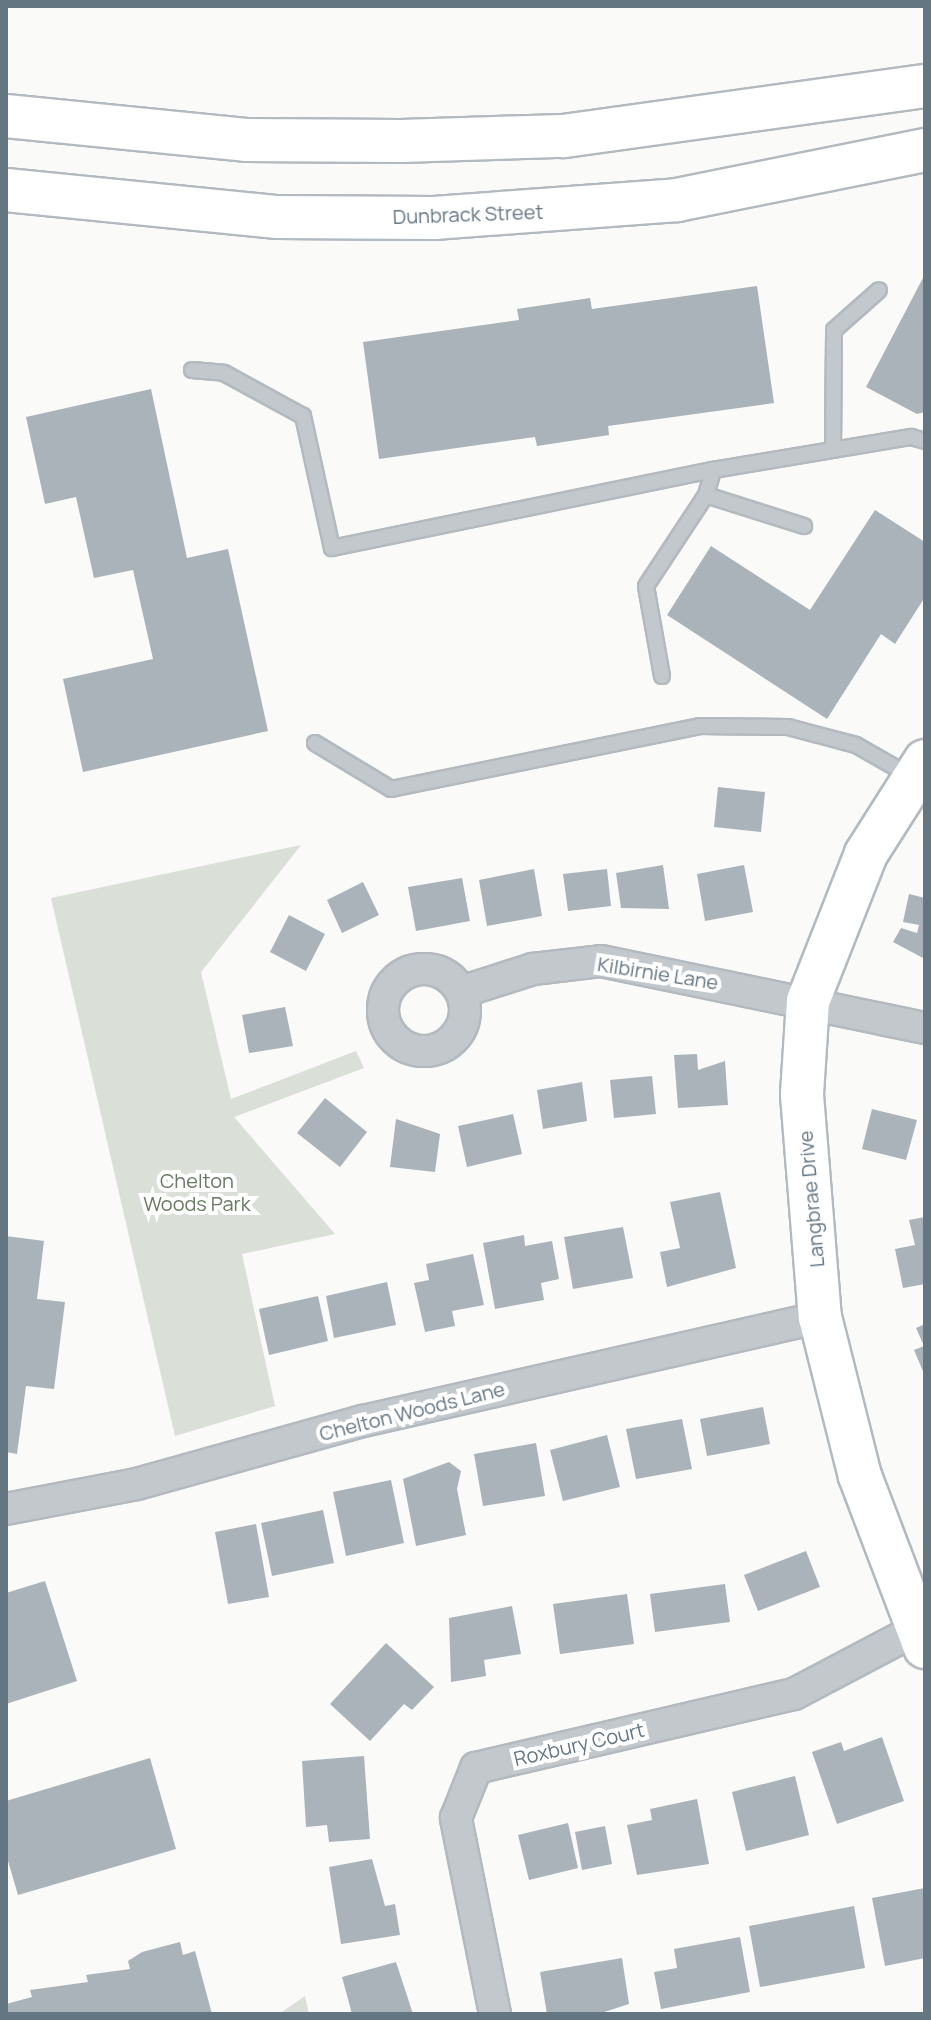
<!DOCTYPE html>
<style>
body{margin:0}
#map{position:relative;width:931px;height:2020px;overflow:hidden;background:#fafaf8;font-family:Manrope,sans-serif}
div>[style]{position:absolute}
.green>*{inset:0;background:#dadfd7}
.building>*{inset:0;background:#aab3b9}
.roads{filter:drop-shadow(2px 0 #b3babf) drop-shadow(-2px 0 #b3babf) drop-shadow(0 2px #b3babf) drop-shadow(0 -2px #b3babf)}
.lane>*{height:14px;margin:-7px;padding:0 7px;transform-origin:7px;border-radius:7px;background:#c3c8cc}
.street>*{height:30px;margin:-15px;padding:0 15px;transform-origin:15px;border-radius:15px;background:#c3c8cc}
.street>.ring{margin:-15px;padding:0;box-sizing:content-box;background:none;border:30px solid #c3c8cc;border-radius:50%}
.secondary>*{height:42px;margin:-21px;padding:0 21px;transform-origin:21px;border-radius:21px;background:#fff}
span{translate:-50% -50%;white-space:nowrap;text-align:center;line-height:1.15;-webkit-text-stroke:8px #fff;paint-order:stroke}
.street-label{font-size:20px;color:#657683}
.park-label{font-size:20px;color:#687a64}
.frame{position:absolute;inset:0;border:8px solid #657683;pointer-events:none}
</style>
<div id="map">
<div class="green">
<i style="clip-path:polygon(301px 845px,201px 972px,231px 1099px,356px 1051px,364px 1068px,234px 1117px,335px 1234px,242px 1254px,275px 1406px,175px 1436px,51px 898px)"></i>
<i style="clip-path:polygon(305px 1996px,309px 2014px,279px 2014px)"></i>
</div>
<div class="building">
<i style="clip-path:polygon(925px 274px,925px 412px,917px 414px,866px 387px)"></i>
<i style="clip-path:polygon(757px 286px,774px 403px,608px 426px,609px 435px,537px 446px,535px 437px,379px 459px,363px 342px,519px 320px,517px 309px,590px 298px,592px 309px)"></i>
<i style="clip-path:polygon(151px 389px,187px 558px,228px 549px,268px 731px,83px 772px,63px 679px,153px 659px,133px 570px,94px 578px,76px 497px,45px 504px,26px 417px)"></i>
<i style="clip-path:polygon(875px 510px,925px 542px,925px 597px,895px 644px,881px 634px,827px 719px,667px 615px,711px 546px,810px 610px)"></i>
<i style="clip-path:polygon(718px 787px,765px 792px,761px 832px,714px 827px)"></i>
<i style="clip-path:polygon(663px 865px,669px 909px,621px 908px,616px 873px)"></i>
<i style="clip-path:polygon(744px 865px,753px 912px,705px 921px,697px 874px)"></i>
<i style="clip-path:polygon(534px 869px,542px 916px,487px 926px,479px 880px)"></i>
<i style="clip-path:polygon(607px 869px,611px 906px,568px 911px,563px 874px)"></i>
<i style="clip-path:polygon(462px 878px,470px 921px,416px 931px,408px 887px)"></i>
<i style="clip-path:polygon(363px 882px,379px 915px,342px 933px,327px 900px)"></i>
<i style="clip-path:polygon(909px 894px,925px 898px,925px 959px,893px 942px,901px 928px,917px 933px,919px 925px,903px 922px)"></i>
<i style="clip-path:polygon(289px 915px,325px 934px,306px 971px,270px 952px)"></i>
<i style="clip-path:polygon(285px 1007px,293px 1046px,249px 1053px,242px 1015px)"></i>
<i style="clip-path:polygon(697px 1054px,698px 1070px,725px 1061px,728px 1105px,678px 1108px,674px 1055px)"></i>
<i style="clip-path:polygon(652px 1076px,656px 1114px,614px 1118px,610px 1080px)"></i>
<i style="clip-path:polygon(582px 1082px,587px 1121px,543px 1129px,537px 1090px)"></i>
<i style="clip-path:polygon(325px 1098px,367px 1132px,340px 1167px,297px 1133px)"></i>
<i style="clip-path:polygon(872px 1109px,917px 1120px,906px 1160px,862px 1149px)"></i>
<i style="clip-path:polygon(513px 1114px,522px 1154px,467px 1167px,458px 1126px)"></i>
<i style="clip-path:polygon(396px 1119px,440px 1134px,435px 1172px,390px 1167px)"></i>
<i style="clip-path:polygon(720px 1192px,736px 1268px,667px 1287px,660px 1252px,680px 1248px,670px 1202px)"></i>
<i style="clip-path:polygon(925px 1217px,925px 1284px,903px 1288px,895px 1249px,915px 1245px,909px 1220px)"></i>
<i style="clip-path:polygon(623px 1227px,633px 1278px,573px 1289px,564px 1237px)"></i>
<i style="clip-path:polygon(524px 1235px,525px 1246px,552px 1241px,559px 1279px,541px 1283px,544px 1300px,495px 1309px,483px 1243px)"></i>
<i style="clip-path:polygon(6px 1236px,44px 1241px,37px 1299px,65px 1302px,54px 1389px,26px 1386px,17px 1454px,6px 1452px)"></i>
<i style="clip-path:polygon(473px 1254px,484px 1305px,452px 1311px,455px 1326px,425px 1332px,414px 1283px,429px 1280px,426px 1264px)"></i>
<i style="clip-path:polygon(387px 1282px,396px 1325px,334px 1338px,326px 1296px)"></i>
<i style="clip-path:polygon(318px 1296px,328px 1341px,269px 1355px,259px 1309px)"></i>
<i style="clip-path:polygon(925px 1324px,925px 1376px,914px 1350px,924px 1346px,916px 1328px)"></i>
<i style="clip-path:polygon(763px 1407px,770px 1444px,707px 1456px,700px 1419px)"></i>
<i style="clip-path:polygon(682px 1419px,692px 1469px,636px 1479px,626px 1429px)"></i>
<i style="clip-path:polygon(607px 1435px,620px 1487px,563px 1501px,550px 1450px)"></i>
<i style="clip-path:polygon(536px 1443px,545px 1496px,483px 1506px,474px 1454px)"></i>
<i style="clip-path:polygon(449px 1462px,461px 1471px,457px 1489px,466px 1535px,416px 1546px,403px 1479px)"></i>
<i style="clip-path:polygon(391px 1480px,404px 1543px,346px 1556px,333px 1492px)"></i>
<i style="clip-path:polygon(323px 1510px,334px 1563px,272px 1576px,261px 1523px)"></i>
<i style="clip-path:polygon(256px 1524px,269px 1597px,228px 1604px,215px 1532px)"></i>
<i style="clip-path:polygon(806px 1551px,820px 1587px,758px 1611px,744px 1575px)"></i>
<i style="clip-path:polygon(45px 1581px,77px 1681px,6px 1704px,6px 1593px)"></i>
<i style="clip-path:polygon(725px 1584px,730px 1622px,655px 1632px,650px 1594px)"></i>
<i style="clip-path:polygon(627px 1594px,634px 1644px,560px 1654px,553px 1604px)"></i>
<i style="clip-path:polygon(512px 1606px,521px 1654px,484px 1660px,486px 1676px,451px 1682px,449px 1618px)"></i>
<i style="clip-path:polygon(386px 1643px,434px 1687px,412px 1710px,404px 1704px,370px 1741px,330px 1704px)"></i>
<i style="clip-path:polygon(882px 1737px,904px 1801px,837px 1824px,812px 1752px,841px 1742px,844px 1751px)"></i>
<i style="clip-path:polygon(364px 1756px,370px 1839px,329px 1842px,327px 1825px,306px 1827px,302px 1761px)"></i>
<i style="clip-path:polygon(150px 1758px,176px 1849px,18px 1895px,6px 1854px,6px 1801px)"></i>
<i style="clip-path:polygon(795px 1776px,809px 1835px,746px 1851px,732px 1792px)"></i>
<i style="clip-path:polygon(697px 1799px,709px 1864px,637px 1875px,627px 1825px,652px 1820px,650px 1809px)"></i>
<i style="clip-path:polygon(568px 1823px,578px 1868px,529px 1880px,518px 1835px)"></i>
<i style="clip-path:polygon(605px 1826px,612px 1864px,582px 1870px,575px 1832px)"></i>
<i style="clip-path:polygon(372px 1859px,385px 1906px,395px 1904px,400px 1935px,341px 1944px,329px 1867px)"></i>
<i style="clip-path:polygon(925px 1888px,925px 1958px,885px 1966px,872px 1898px)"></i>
<i style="clip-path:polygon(854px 1906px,865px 1968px,760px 1987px,749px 1926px)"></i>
<i style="clip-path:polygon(740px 1937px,750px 1992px,661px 2009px,654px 1972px,677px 1968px,674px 1949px)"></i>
<i style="clip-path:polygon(180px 1942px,183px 1955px,195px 1951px,212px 2014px,6px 2014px,6px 2004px,32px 1997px,30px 1990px,88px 1982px,86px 1975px,130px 1969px,128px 1961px,142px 1952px)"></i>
<i style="clip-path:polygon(622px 1958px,629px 2004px,598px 2014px,547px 2014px,540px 1972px)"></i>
<i style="clip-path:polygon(396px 1962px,413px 2014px,352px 2014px,342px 1977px)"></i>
</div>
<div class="roads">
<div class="lane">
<i style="left:192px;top:370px;width:32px;rotate:5deg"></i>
<i style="left:224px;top:373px;width:90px;rotate:28.6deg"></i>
<i style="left:303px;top:416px;width:135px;rotate:77.6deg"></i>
<i style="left:332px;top:548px;width:389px;rotate:-11.6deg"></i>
<i style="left:713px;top:470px;width:201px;rotate:-9.5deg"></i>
<i style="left:911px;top:437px;width:15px;rotate:16deg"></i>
<i style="left:833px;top:450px;width:120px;rotate:-89.5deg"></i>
<i style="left:834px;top:330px;width:60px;rotate:-41.6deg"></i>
<i style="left:706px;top:495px;width:103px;rotate:17.6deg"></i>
<i style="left:662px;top:676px;width:91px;rotate:-100.1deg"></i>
<i style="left:646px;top:586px;width:109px;rotate:-56.6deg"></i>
<i style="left:706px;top:495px;width:26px;rotate:-74deg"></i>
<i style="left:315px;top:743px;width:89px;rotate:31.2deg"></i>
<i style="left:391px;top:789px;width:315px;rotate:-11.5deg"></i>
<i style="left:700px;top:726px;width:88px;rotate:0.7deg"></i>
<i style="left:788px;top:727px;width:70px;rotate:14.8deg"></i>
<i style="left:856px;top:745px;width:64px;rotate:29.7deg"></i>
</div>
<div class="street">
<i class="ring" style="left:383px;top:969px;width:52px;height:52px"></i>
<i style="left:461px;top:992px;width:76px;rotate:-17.7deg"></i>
<i style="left:533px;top:969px;width:68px;rotate:-6.7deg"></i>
<i style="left:601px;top:961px;width:331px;rotate:11.7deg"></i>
<i style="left:6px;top:1509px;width:133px;rotate:-10.8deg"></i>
<i style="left:137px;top:1484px;width:235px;rotate:-15.6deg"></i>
<i style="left:363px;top:1421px;width:469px;rotate:-12.8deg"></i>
<i style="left:495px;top:2014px;width:200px;rotate:-101.3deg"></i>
<i style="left:456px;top:1818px;width:54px;rotate:-68.2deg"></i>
<i style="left:476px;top:1768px;width:326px;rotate:-13.1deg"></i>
<i style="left:794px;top:1694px;width:148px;rotate:-27.8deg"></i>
</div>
<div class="secondary">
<i style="left:6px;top:116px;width:241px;rotate:5.7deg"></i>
<i style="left:246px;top:140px;width:155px;rotate:0.4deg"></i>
<i style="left:401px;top:141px;width:163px;rotate:-1.8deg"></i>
<i style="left:564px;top:136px;width:364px;rotate:-7.9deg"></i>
<i style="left:6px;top:190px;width:273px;rotate:5.7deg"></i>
<i style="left:278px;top:217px;width:156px;rotate:0.4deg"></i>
<i style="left:434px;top:218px;width:244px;rotate:-4.2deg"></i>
<i style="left:677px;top:200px;width:253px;rotate:-11.4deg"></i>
<i style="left:925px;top:761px;width:110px;rotate:122.4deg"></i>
<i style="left:866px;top:854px;width:158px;rotate:111.5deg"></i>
<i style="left:808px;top:1001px;width:94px;rotate:93.7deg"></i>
<i style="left:802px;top:1095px;width:223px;rotate:85.4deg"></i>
<i style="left:820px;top:1317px;width:164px;rotate:75.9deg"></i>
<i style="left:860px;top:1476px;width:183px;rotate:69.2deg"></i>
</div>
</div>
<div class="street-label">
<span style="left:468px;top:214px;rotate:-2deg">Dunbrack Street</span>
<span style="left:658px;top:973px;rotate:9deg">Kilbirnie Lane</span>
<span style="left:811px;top:1199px;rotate:-95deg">Langbrae Drive</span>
<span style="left:412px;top:1411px;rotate:-14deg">Chelton Woods Lane</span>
<span style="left:579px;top:1744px;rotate:-13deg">Roxbury Court</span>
</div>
<div class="park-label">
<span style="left:197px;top:1192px">Chelton<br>Woods Park</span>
</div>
<div class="frame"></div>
</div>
